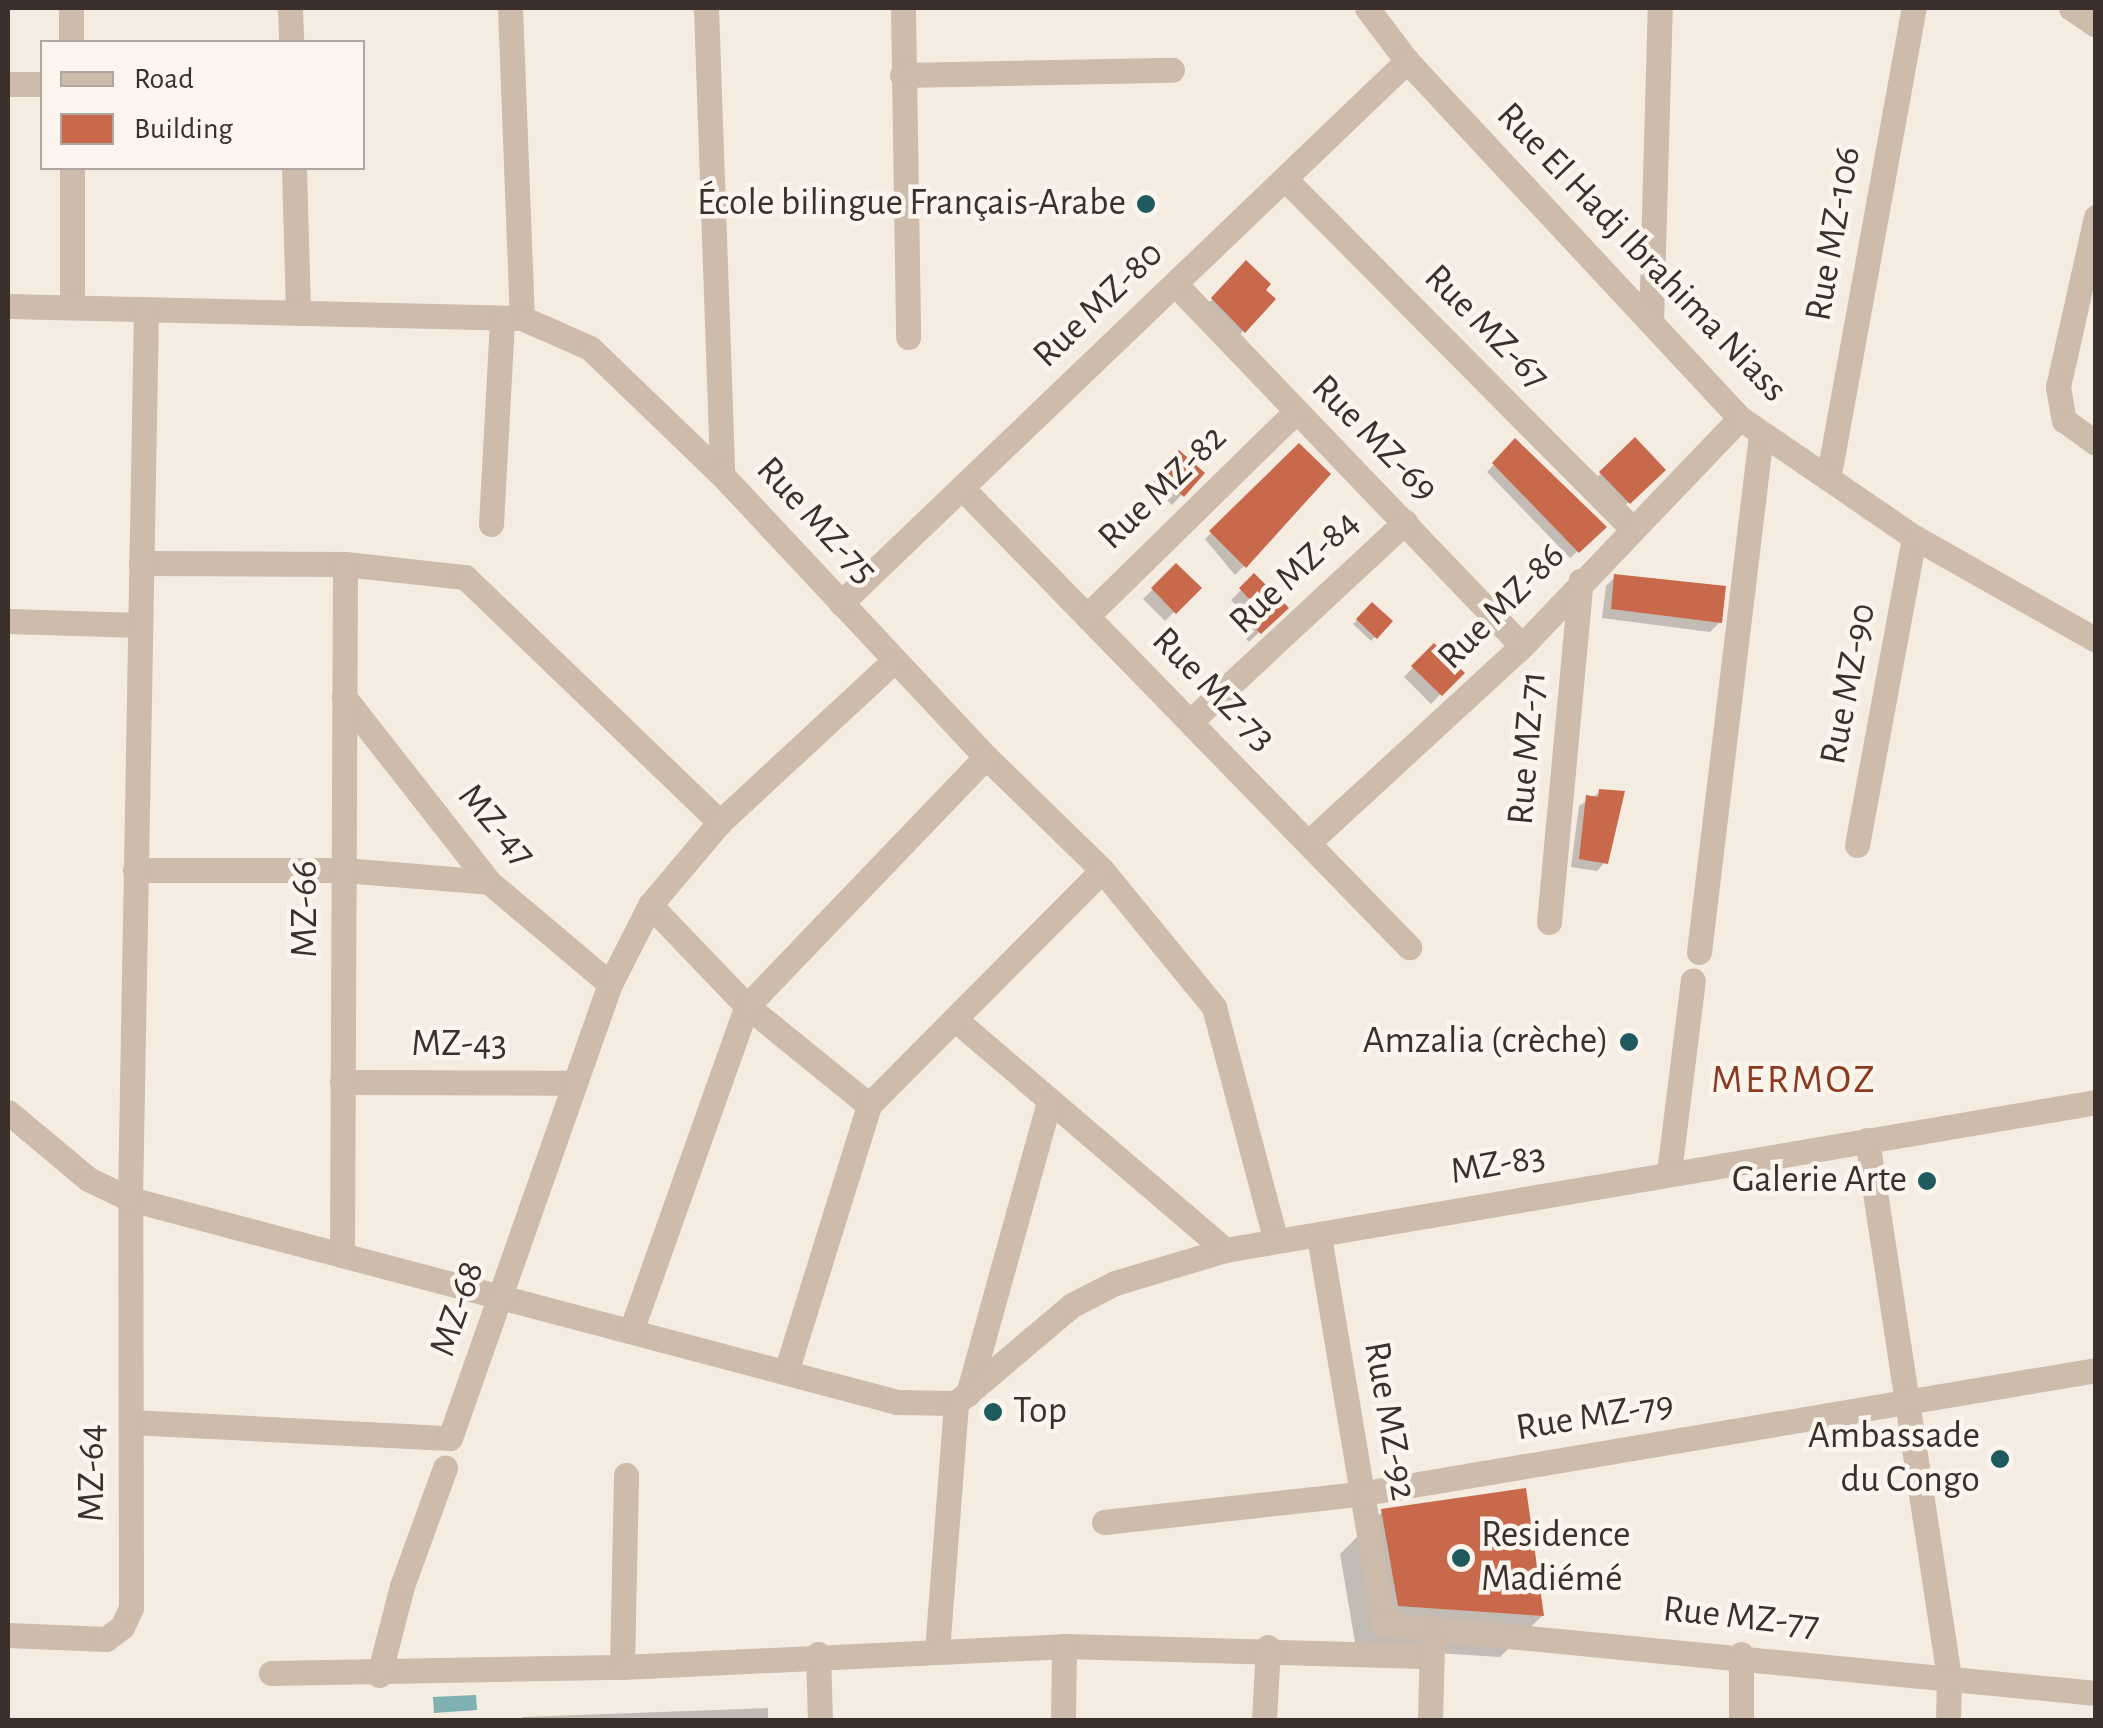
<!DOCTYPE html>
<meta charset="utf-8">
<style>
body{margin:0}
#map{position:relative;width:2103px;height:1728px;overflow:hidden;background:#f4ebe1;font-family:"Alegreya Sans",sans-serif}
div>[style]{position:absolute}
.water>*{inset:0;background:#7fb0b2}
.shadow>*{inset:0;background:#0003}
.building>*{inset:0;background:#c8694b}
.minor>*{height:25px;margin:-12.5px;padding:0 12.5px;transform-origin:12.5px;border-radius:12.5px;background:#cdbbac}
.tertiary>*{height:25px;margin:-12.5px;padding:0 12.5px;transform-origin:12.5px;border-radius:12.5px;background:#cdbbac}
.dots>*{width:28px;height:28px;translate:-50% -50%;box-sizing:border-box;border:5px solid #fbf5ee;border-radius:50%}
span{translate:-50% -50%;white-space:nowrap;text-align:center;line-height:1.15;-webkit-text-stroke:9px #fbf5ee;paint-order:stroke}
.poi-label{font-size:38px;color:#3b302b}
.right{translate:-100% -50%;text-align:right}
.left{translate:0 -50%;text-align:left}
.street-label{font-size:38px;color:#3b302b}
.neighbourhood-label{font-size:40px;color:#8c3b22;letter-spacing:2.5px}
.frame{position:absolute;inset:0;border:10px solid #3b302b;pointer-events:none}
.legend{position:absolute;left:40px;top:40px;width:325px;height:130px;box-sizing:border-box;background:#fbf5ee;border:2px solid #aea6a0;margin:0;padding:12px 18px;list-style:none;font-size:30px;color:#3b302b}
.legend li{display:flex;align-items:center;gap:20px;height:50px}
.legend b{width:50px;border:2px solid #aea6a0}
</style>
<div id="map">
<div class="water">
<i style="clip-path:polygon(476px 1695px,477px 1710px,434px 1713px,433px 1697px)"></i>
</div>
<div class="shadow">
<i style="clip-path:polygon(1246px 264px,1273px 299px,1234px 341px,1203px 309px)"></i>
<i style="clip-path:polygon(1635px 441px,1663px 470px,1620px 510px,1591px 483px)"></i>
<i style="clip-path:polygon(1515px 442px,1604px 527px,1570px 558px,1487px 472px)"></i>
<i style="clip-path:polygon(1299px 446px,1266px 544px,1235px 575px,1205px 539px)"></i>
<i style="clip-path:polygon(1179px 454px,1202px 474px,1172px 505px,1150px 485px)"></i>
<i style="clip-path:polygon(1176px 566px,1198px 588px,1165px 621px,1143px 599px)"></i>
<i style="clip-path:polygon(1254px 577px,1285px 608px,1249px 642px,1243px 636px,1255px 624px,1231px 600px)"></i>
<i style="clip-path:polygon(1615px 577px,1720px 622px,1710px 632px,1602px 618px,1606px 586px)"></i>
<i style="clip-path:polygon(1372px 605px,1389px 621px,1371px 641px,1353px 624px)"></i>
<i style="clip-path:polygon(1434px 646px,1461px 673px,1431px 704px,1404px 677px)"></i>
<i style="clip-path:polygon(1600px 792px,1605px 862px,1597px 871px,1571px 867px,1579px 806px)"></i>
<i style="clip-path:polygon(1382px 1512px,1542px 1616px,1500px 1657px,1356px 1648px,1340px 1554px)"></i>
<i style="clip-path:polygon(768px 1708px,768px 1720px,519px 1720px,523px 1717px)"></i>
</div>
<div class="building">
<i style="clip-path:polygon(1246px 260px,1271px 284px,1266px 290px,1276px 299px,1245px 333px,1211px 298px)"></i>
<i style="clip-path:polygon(1635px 437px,1666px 470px,1630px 504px,1599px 472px)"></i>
<i style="clip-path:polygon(1515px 438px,1607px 527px,1579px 553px,1492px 463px)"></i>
<i style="clip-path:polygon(1299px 443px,1331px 474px,1246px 568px,1209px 531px)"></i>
<i style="clip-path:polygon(1179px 450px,1205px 473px,1184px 497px,1158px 474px)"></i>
<i style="clip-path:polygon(1176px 563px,1202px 588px,1176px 614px,1151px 588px)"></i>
<i style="clip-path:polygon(1254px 573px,1289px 608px,1261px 634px,1251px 624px,1262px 613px,1239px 588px)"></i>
<i style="clip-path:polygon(1614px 574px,1726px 586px,1722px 623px,1611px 609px)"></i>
<i style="clip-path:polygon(1372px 602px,1393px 621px,1377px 639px,1356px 619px)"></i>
<i style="clip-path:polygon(1434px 643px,1465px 673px,1442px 696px,1411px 666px)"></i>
<i style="clip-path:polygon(1599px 789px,1625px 791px,1608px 864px,1579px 859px,1586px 795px,1598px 797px)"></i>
<i style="clip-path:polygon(1526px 1488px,1544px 1616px,1398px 1606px,1381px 1509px)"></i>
</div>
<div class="minor">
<i style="left:71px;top:8px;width:34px;rotate:90deg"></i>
<i style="left:290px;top:8px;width:34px;rotate:88deg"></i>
<i style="left:510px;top:8px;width:310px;rotate:87.8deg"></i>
<i style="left:706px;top:8px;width:467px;rotate:88deg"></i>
<i style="left:903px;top:8px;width:329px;rotate:89.1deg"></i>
<i style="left:2071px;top:8px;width:30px;rotate:34deg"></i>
<i style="left:902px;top:75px;width:270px;rotate:-1.1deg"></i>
<i style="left:8px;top:84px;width:34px"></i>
<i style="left:72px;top:168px;width:139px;rotate:90deg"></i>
<i style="left:294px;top:168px;width:145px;rotate:88.4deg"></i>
<i style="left:1285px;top:179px;width:494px;rotate:45.2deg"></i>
<i style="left:2096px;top:217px;width:174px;rotate:102.6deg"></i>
<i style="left:2058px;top:387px;width:34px;rotate:80deg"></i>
<i style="left:2064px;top:420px;width:39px;rotate:36deg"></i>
<i style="left:1175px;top:284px;width:501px;rotate:46.21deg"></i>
<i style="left:8px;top:306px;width:514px;rotate:1.34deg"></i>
<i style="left:522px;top:318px;width:74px;rotate:23.8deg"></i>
<i style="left:590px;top:348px;width:183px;rotate:43.9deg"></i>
<i style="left:722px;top:475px;width:386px;rotate:46.9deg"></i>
<i style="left:986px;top:757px;width:162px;rotate:44.2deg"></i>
<i style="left:1102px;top:870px;width:177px;rotate:50.7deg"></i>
<i style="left:1214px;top:1007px;width:242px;rotate:75.2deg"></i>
<i style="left:1651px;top:322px;width:314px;rotate:-88.4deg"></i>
<i style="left:1829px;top:474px;width:474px;rotate:-79.7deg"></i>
<i style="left:962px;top:488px;width:641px;rotate:45.76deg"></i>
<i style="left:491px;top:524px;width:206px;rotate:-86.9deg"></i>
<i style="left:141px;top:563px;width:204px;rotate:0.3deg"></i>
<i style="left:345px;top:564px;width:121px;rotate:6.2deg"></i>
<i style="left:465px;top:577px;width:354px;rotate:43.9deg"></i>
<i style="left:841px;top:603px;width:784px;rotate:-43.76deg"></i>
<i style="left:1087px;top:616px;width:289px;rotate:-44.4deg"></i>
<i style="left:8px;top:621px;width:132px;rotate:1.7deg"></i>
<i style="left:344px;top:697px;width:235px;rotate:51.9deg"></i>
<i style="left:489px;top:882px;width:158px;rotate:40.1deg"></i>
<i style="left:1192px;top:720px;width:291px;rotate:-42.9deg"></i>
<i style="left:1310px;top:841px;width:288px;rotate:-42.6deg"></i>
<i style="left:1522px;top:646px;width:315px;rotate:-46.3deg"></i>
<i style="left:1857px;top:845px;width:313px;rotate:-79.5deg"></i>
<i style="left:135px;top:870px;width:209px"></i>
<i style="left:344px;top:870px;width:145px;rotate:4.7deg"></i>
<i style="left:650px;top:905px;width:140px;rotate:46.2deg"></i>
<i style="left:747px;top:1006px;width:157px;rotate:39.1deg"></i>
<i style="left:1549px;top:922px;width:343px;rotate:-84.7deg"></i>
<i style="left:1699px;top:952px;width:522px;rotate:-83.17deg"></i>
<i style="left:957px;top:1021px;width:353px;rotate:40.5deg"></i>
<i style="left:342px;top:1082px;width:233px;rotate:0.2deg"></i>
<i style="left:8px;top:1112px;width:104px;rotate:39.9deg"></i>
<i style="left:88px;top:1179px;width:47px;rotate:25.5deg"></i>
<i style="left:130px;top:1199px;width:793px;rotate:14.82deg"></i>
<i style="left:897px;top:1402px;width:59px;rotate:1deg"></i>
<i style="left:1867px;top:1140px;width:543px;rotate:81.32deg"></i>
<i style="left:1949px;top:1677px;width:43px;rotate:91.3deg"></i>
<i style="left:1669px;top:1172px;width:193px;rotate:-82.9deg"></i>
<i style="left:1319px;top:1236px;width:393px;rotate:80.5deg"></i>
<i style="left:1384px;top:1624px;width:715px;rotate:5.54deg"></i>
<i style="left:342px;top:1255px;width:691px;rotate:-89.75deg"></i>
<i style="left:631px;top:1331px;width:345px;rotate:-70.4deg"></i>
<i style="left:747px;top:1006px;width:345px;rotate:-46.2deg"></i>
<i style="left:786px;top:1372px;width:280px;rotate:-72.7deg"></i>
<i style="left:869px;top:1105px;width:331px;rotate:-45.2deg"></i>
<i style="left:968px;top:1394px;width:304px;rotate:-74.5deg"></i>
<i style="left:956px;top:1403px;width:152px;rotate:-40.2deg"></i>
<i style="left:1072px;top:1305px;width:48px;rotate:-27.1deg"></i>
<i style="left:1115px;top:1283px;width:115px;rotate:-16.7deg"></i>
<i style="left:1225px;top:1250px;width:883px;rotate:-9.64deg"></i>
<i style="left:131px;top:1422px;width:319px;rotate:2.9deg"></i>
<i style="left:450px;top:1438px;width:481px;rotate:-70.6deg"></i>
<i style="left:610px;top:984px;width:89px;rotate:-63.1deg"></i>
<i style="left:650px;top:905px;width:109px;rotate:-49.9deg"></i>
<i style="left:720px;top:822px;width:238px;rotate:-42.8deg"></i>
<i style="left:1104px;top:1522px;width:263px;rotate:-6.3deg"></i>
<i style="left:1365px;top:1493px;width:741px;rotate:-9.55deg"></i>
<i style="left:8px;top:1635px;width:98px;rotate:2.3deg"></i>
<i style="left:106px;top:1639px;width:20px;rotate:-37deg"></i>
<i style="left:122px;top:1627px;width:21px;rotate:-65deg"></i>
<i style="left:131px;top:1608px;width:409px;rotate:-90.1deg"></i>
<i style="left:130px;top:1199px;width:890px;rotate:-88.97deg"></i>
<i style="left:937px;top:1651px;width:249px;rotate:-85.6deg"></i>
<i style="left:818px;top:1654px;width:66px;rotate:88.3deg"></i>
<i style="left:622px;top:1667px;width:192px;rotate:-88.8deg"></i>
<i style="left:271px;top:1673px;width:351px;rotate:-1deg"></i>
<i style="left:622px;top:1667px;width:442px;rotate:-2.7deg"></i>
<i style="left:1064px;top:1646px;width:367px;rotate:1.6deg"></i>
<i style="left:379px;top:1675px;width:92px;rotate:-75.5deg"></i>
<i style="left:402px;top:1586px;width:126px;rotate:-70deg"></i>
<i style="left:1063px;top:1720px;width:74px;rotate:-89.2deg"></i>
<i style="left:1264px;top:1720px;width:73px;rotate:-86.9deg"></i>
<i style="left:1430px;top:1720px;width:77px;rotate:-88.5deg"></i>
<i style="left:1741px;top:1720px;width:66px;rotate:-90deg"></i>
</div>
<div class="tertiary">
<i style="left:1367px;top:8px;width:66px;rotate:53deg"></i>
<i style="left:1407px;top:61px;width:488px;rotate:47deg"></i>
<i style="left:1740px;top:418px;width:211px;rotate:34.4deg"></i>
<i style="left:1914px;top:537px;width:209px;rotate:29.5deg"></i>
</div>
<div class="dots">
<i style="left:1146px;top:204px;background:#1f5a5e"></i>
<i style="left:1629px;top:1042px;background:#1f5a5e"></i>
<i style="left:1927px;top:1181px;background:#1f5a5e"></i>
<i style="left:993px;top:1412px;background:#1f5a5e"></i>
<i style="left:2000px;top:1459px;background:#1f5a5e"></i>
<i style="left:1461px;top:1558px;background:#1f5a5e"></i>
</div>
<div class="poi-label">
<span class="right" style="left:1126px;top:204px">École bilingue Français-Arabe</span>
<span class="right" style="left:1609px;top:1042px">Amzalia (crèche)</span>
<span class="right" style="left:1907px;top:1181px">Galerie Arte</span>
<span class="left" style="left:1013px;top:1412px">Top</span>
<span class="right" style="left:1980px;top:1459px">Ambassade<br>du Congo</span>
<span class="left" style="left:1481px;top:1558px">Residence<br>Madiémé</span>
</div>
<div class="street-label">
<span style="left:1834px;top:234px;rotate:-80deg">Rue MZ-106</span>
<span style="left:1641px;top:253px;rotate:46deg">Rue El Hadj Ibrahima Niass</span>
<span style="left:1099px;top:305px;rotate:-44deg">Rue MZ-80</span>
<span style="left:1486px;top:328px;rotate:45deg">Rue MZ-67</span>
<span style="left:1374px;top:439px;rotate:45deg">Rue MZ-69</span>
<span style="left:1163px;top:488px;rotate:-44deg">Rue MZ-82</span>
<span style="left:816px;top:521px;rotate:47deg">Rue MZ-75</span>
<span style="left:1295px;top:573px;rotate:-43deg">Rue MZ-84</span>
<span style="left:1502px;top:607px;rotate:-45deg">Rue MZ-86</span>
<span style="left:1849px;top:684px;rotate:-79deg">Rue MZ-90</span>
<span style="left:1213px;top:690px;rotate:45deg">Rue MZ-73</span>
<span style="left:1528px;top:748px;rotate:-85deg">Rue MZ-71</span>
<span style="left:496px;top:826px;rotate:49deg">MZ-47</span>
<span style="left:306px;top:909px;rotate:-90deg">MZ-66</span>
<span style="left:459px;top:1045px">MZ-43</span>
<span style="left:1498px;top:1165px;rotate:-10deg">MZ-83</span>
<span style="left:458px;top:1309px;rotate:-71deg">MZ-68</span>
<span style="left:1595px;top:1417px;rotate:-9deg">Rue MZ-79</span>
<span style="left:1389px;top:1421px;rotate:80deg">Rue MZ-92</span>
<span style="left:93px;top:1473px;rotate:-90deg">MZ-64</span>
<span style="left:1741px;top:1618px;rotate:6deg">Rue MZ-77</span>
</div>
<div class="neighbourhood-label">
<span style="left:1794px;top:1080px">MERMOZ</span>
</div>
<div class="frame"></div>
<ul class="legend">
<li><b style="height:12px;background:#cdbbac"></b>Road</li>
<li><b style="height:28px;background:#c8694b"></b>Building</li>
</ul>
</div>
